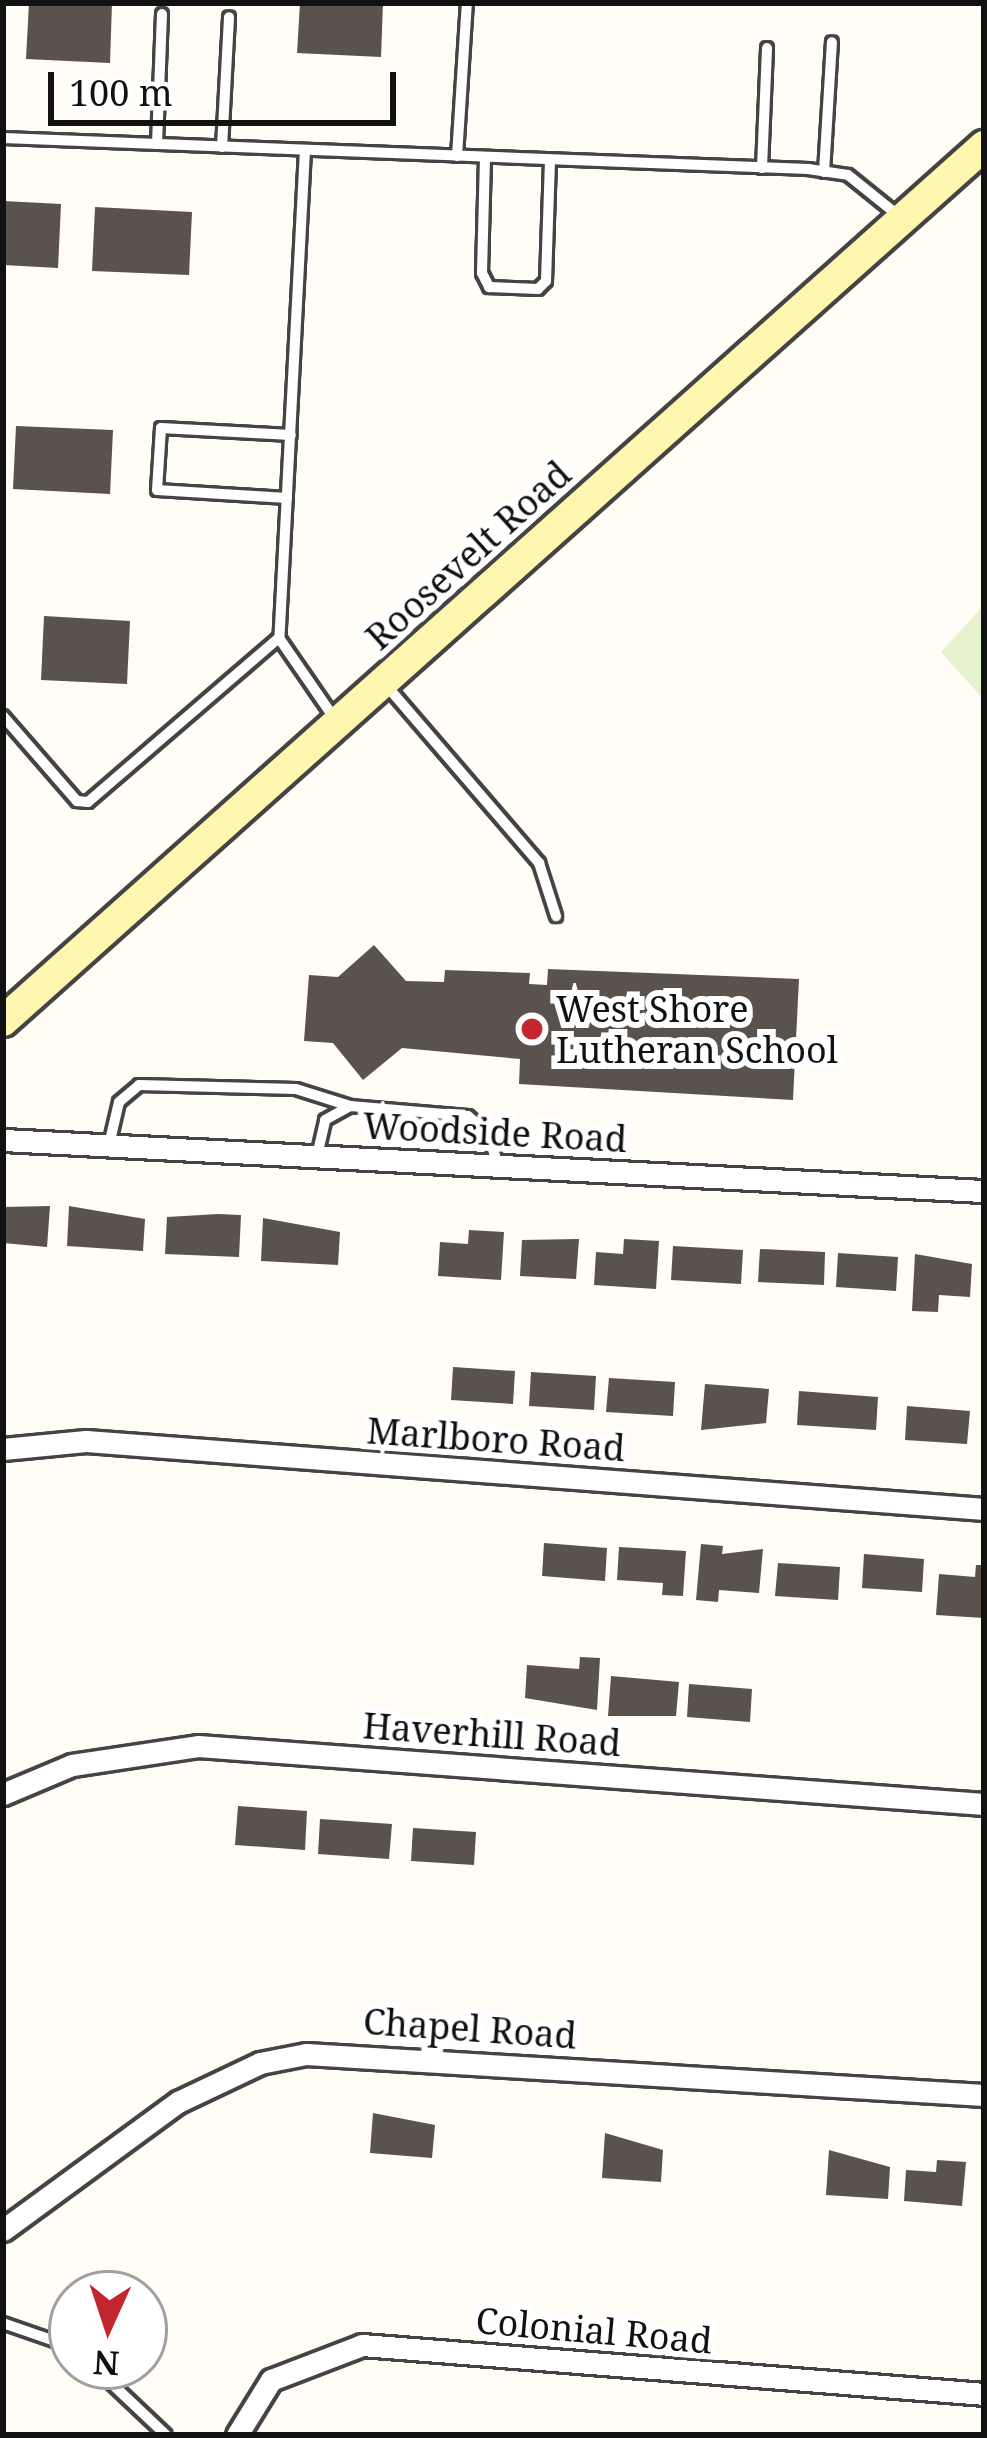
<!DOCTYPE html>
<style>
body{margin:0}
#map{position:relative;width:987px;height:2438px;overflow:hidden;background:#fffdf5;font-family:"Noto Serif",serif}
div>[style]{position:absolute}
.pitch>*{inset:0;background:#e6f2cf}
.building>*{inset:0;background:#5a524d}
.roads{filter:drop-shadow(3px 0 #444) drop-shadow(-3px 0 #444) drop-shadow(0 3px #444) drop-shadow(0 -3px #444)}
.lane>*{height:10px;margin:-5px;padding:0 5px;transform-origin:5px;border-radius:5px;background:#fff}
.street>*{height:21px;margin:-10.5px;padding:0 10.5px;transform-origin:10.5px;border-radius:10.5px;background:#fff}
.secondary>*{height:30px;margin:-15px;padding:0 15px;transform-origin:15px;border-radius:15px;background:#fff6b0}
.dots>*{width:33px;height:33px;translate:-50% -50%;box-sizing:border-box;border:6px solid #fff;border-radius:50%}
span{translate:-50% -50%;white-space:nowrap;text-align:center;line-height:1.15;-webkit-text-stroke:12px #fff;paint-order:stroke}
.street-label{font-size:36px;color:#111}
.poi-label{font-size:36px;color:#111}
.left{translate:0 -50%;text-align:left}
.frame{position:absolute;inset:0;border:6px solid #111;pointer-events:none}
.north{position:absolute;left:48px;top:2270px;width:120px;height:120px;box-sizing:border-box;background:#fff;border:3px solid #a0a0a0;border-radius:50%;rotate:183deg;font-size:33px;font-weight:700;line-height:48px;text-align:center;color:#111}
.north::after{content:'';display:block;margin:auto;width:42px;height:54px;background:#c4262e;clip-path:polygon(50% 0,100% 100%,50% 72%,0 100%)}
.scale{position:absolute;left:48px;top:72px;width:348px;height:54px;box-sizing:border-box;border:6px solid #111;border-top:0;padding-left:15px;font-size:36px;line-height:42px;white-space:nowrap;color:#111;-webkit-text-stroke:9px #fff;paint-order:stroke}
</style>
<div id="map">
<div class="pitch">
<i style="clip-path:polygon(984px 605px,984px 700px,941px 652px)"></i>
</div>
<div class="building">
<i style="clip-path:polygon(29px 3px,112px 3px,110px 63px,26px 59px)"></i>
<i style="clip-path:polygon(300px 3px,383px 3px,381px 57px,297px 53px)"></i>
<i style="clip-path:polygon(3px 201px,61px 204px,58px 268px,3px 265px)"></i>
<i style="clip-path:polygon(95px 207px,192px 212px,189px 275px,92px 271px)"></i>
<i style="clip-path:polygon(16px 426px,113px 430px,110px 494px,13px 489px)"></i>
<i style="clip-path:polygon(44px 616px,130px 621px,127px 684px,41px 680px)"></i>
<i style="clip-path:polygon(374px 945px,406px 981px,444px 982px,445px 970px,530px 973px,529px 984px,547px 985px,548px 969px,799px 979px,793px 1100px,519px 1084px,520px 1059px,402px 1048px,363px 1080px,333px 1043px,304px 1041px,309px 975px,338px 977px)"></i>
<i style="clip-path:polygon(50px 1206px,47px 1247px,3px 1243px,3px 1207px)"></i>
<i style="clip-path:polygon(69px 1206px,145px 1219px,143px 1251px,67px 1246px)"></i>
<i style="clip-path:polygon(218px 1214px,241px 1215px,239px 1257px,165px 1254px,167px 1217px)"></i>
<i style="clip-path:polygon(263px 1218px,340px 1232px,338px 1265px,261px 1261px)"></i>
<i style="clip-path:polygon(469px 1230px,504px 1232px,501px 1280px,438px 1276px,440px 1242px,468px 1244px)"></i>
<i style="clip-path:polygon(579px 1239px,576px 1279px,520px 1276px,522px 1240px)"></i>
<i style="clip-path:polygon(624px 1239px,659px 1241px,656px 1289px,594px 1285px,596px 1252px,623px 1254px)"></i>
<i style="clip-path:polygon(673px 1246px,743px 1250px,741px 1284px,671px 1280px)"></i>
<i style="clip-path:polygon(760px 1249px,825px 1252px,824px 1285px,758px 1282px)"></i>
<i style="clip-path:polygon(838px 1253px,898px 1257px,896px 1291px,836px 1287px)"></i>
<i style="clip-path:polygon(915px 1254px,972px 1264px,970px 1297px,939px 1295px,938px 1312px,912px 1311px)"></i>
<i style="clip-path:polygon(453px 1367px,515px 1371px,513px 1404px,451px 1400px)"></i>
<i style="clip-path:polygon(531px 1372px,596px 1376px,594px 1410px,529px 1406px)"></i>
<i style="clip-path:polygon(609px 1378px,675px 1382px,673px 1416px,606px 1412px)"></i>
<i style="clip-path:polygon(705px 1384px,769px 1389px,766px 1423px,701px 1430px)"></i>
<i style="clip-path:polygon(799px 1391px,878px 1397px,876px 1430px,797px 1425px)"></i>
<i style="clip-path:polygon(907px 1406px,970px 1411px,967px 1444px,905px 1440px)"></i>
<i style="clip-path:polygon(544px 1543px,607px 1548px,605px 1581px,542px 1576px)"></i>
<i style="clip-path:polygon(701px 1544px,723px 1546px,722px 1554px,763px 1549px,759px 1593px,719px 1590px,718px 1602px,696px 1600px)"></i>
<i style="clip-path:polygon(619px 1547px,686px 1551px,683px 1596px,662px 1595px,663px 1583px,617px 1580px)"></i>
<i style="clip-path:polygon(864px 1554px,924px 1559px,922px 1592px,862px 1588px)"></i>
<i style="clip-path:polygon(778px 1563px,840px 1567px,838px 1600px,775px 1596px)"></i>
<i style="clip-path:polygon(976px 1565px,984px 1565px,984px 1618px,936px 1615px,939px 1574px,975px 1577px)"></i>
<i style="clip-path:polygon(580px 1657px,600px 1658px,597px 1710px,525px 1698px,527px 1665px,579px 1669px)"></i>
<i style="clip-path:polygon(611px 1676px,679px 1682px,676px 1716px,608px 1716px)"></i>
<i style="clip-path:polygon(689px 1684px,752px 1689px,750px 1722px,687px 1717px)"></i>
<i style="clip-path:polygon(238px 1806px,307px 1811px,305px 1850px,235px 1845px)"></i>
<i style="clip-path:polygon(320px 1819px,392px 1824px,389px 1859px,318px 1854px)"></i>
<i style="clip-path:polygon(413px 1828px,476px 1832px,474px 1865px,411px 1861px)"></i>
<i style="clip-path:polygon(373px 2113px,435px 2125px,432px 2158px,370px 2153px)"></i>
<i style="clip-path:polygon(605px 2133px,663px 2150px,661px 2182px,602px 2178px)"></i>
<i style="clip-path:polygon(829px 2150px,890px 2167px,888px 2199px,826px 2195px)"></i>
<i style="clip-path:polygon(937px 2160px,966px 2162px,962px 2206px,904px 2201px,906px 2170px,936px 2172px)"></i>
</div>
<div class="roads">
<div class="lane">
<i style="left:3px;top:138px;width:806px;rotate:2.21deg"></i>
<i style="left:808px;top:169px;width:40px;rotate:8.5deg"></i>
<i style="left:848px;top:175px;width:65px;rotate:38.8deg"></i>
<i style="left:157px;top:144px;width:130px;rotate:-87.8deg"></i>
<i style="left:222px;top:147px;width:130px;rotate:-86.9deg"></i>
<i style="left:305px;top:150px;width:489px;rotate:93deg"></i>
<i style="left:279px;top:638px;width:102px;rotate:55.4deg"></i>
<i style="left:457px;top:156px;width:153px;rotate:-86.3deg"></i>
<i style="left:485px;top:158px;width:115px;rotate:91.5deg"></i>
<i style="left:482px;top:273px;width:16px;rotate:63deg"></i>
<i style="left:489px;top:287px;width:49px;rotate:2.3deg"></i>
<i style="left:538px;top:289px;width:11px;rotate:-45deg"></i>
<i style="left:546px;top:281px;width:121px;rotate:-88.1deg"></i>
<i style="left:762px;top:168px;width:120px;rotate:-87.6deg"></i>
<i style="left:824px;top:172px;width:130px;rotate:-86.5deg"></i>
<i style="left:287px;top:498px;width:130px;rotate:-176.5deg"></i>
<i style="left:157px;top:490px;width:62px;rotate:-86.3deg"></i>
<i style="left:161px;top:428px;width:130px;rotate:3.1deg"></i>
<i style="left:386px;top:685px;width:235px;rotate:49.3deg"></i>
<i style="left:539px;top:863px;width:56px;rotate:72.2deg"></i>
<i style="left:3px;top:716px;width:113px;rotate:49deg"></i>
<i style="left:77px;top:801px;width:11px;rotate:5deg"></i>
<i style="left:88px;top:802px;width:252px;rotate:-40.7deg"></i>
<i style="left:109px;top:1145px;width:44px;rotate:-76.9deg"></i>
<i style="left:119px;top:1102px;width:26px;rotate:-40deg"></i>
<i style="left:139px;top:1085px;width:157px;rotate:1.5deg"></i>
<i style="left:296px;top:1089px;width:57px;rotate:17.5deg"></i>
<i style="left:317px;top:1156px;width:37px;rotate:-77deg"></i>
<i style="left:325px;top:1120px;width:29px;rotate:-29deg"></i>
<i style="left:350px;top:1106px;width:118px;rotate:4.8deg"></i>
<i style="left:468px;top:1116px;width:27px;rotate:42deg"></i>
<i style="left:488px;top:1134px;width:33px;rotate:72deg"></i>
<i style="left:3px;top:2323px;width:73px;rotate:19.2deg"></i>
<i style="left:93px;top:2366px;width:100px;rotate:43.4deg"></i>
</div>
<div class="street">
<i style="left:3px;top:1140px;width:982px;rotate:2.98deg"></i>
<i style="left:3px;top:1449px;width:83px;rotate:-5.5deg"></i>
<i style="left:86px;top:1441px;width:901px;rotate:4.33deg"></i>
<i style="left:3px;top:1794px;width:75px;rotate:-22.8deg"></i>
<i style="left:72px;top:1765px;width:127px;rotate:-8.6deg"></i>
<i style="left:198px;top:1746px;width:788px;rotate:4.22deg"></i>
<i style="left:3px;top:2230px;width:217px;rotate:-36.2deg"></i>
<i style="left:178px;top:2102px;width:91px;rotate:-25.4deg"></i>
<i style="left:260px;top:2063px;width:47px;rotate:-11.1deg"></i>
<i style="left:306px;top:2054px;width:679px;rotate:3.46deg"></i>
<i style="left:237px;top:2435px;width:65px;rotate:-58.3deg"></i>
<i style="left:271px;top:2380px;width:97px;rotate:-21deg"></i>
<i style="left:362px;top:2345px;width:624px;rotate:4.5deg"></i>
</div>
<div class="secondary">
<i style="left:3px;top:1021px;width:1315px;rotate:-41.73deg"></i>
</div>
</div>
<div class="dots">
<i style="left:532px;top:1029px;background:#c4262e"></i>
</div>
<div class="street-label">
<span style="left:468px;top:555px;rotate:-42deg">Roosevelt Road</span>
<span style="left:495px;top:1132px;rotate:3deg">Woodside Road</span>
<span style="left:496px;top:1439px;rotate:4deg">Marlboro Road</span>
<span style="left:492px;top:1734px;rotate:4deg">Haverhill Road</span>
<span style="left:470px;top:2028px;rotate:4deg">Chapel Road</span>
<span style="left:594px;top:2330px;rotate:5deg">Colonial Road</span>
</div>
<div class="poi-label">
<span class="left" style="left:556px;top:1029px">West Shore<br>Lutheran School</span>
</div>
<div class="frame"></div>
<div class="north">N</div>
<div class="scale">100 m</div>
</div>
